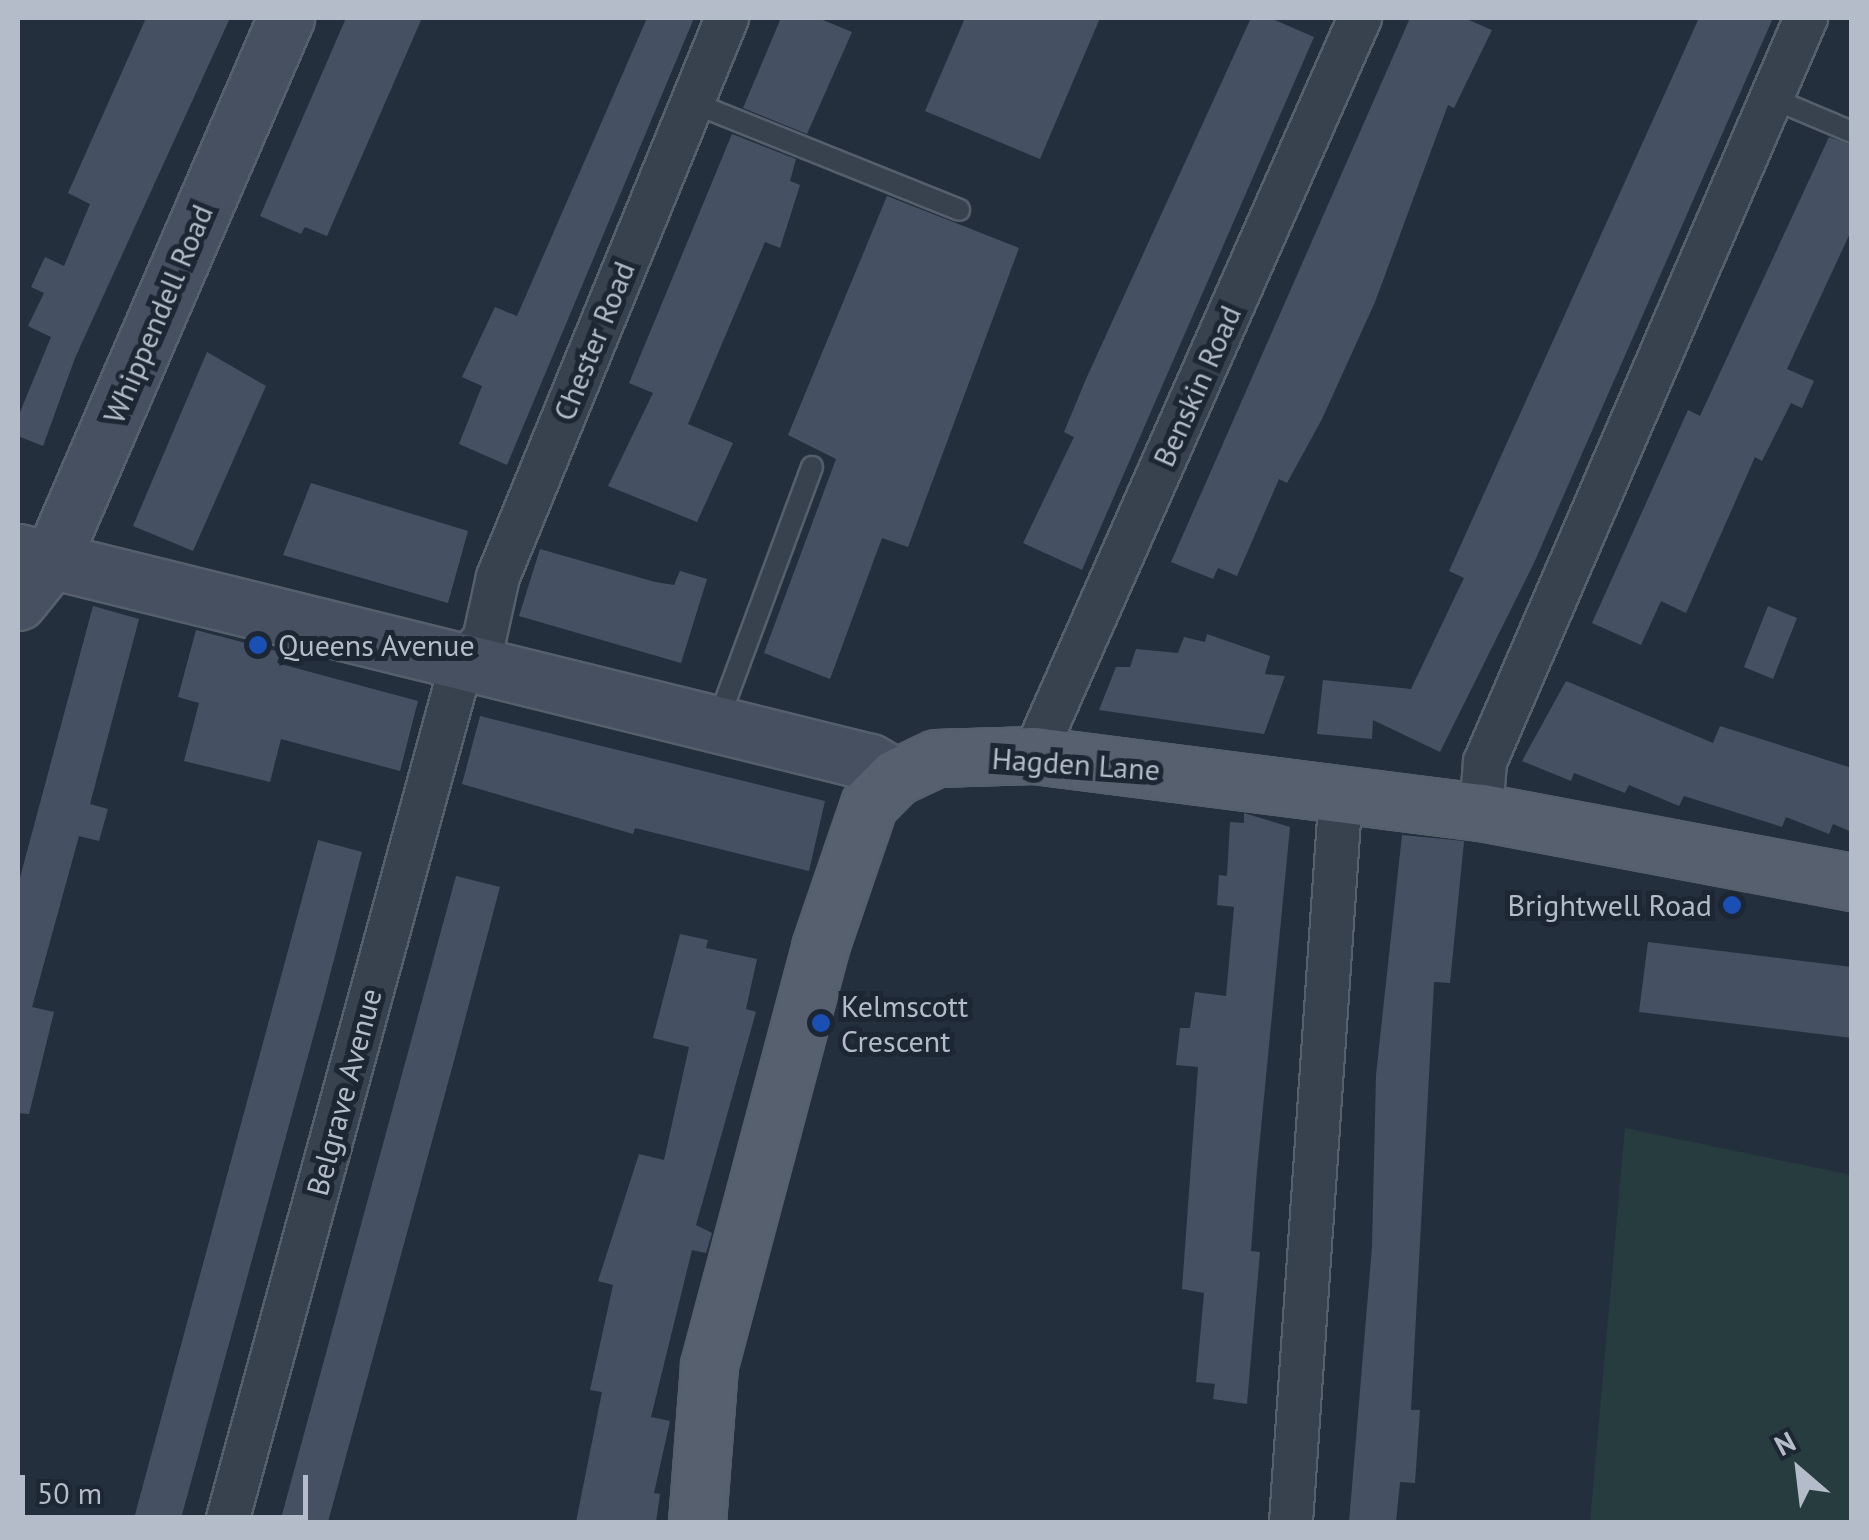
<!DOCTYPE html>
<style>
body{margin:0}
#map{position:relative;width:1869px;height:1540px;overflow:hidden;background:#242f3e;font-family:"PT Sans",sans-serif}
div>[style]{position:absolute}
.green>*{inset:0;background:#263c3f}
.building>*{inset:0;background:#455162}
.roads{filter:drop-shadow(2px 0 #565f6c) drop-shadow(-2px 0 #565f6c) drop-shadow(0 2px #565f6c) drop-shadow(0 -2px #565f6c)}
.lane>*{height:20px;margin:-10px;padding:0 10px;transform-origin:10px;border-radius:10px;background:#38414e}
.street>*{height:42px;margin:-21px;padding:0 21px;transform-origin:21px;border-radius:21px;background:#38414e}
.secondary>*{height:55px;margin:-27.5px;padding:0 27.5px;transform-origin:27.5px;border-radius:27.5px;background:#465061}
.primary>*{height:55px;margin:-27.5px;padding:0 27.5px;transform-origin:27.5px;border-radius:27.5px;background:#56606e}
.dots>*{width:28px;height:28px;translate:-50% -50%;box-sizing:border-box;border:5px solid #1d2633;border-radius:50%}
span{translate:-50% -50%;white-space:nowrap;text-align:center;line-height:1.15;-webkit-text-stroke:10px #1d2633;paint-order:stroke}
.street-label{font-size:30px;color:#b4bcc9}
.poi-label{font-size:30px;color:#b4bcc9}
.left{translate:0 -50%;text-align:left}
.right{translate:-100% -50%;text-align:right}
.frame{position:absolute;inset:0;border:20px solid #b4bcc9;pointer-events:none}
.north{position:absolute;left:1749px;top:1420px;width:100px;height:100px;-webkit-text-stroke:8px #1d2633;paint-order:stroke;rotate:332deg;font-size:28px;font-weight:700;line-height:40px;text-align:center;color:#b4bcc9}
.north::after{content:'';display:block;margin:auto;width:35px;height:45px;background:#b4bcc9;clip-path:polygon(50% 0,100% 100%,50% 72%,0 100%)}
.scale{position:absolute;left:20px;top:1475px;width:288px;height:45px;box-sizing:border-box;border:5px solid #b4bcc9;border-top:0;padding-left:12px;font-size:30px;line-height:35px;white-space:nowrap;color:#b4bcc9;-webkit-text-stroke:8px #1d2633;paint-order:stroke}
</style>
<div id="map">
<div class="green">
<i style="clip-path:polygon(1625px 1128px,1851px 1175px,1851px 1522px,1590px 1522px)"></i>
</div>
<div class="building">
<i style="clip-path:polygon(146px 18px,230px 18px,75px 358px,43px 446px,18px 436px,18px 417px,51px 337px,28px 326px,44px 293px,31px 287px,45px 257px,64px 266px,90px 204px,68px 193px)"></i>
<i style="clip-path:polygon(346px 18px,422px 18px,327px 236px,305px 227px,301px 234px,260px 216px)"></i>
<i style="clip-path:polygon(647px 18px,694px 18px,507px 465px,459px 444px,482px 386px,462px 377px,495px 307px,517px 316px)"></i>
<i style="clip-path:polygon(781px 18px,818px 18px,852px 32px,807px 134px,743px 108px)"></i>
<i style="clip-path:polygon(965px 18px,1100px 18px,1040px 159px,925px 111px)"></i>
<i style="clip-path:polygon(1251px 18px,1270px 18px,1314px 37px,1082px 570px,1023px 543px,1074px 437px,1064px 432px,1086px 379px)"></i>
<i style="clip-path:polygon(1410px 18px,1464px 18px,1492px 30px,1454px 108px,1448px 105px,1375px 302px,1322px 419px,1287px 483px,1279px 479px,1237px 576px,1218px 568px,1213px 579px,1171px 562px)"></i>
<i style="clip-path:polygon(1699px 18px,1773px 18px,1534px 563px,1440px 752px,1373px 720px,1372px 739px,1317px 734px,1323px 680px,1411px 689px,1464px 578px,1449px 571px)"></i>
<i style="clip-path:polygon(732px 134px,796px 159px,790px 181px,800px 185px,780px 248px,765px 242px,688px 424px,733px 443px,697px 522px,608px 486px,653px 393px,629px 383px)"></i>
<i style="clip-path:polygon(1829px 137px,1852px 145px,1852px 229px,1787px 369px,1814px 381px,1802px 408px,1791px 403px,1762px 461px,1755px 457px,1686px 613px,1661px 601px,1641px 645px,1592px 623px,1688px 410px,1700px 416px)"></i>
<i style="clip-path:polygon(887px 196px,1019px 248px,908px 547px,882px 538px,830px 679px,764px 653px,836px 459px,788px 435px)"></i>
<i style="clip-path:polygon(207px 352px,266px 386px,193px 551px,133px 526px)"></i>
<i style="clip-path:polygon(311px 483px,468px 531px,448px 603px,283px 555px)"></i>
<i style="clip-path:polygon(540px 549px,655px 582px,674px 585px,680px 571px,707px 579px,681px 663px,519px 616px)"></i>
<i style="clip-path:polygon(93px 606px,139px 619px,90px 804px,108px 809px,99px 841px,79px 836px,32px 1007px,54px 1012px,29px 1114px,18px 1113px,18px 885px)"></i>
<i style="clip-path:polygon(1768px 606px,1797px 618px,1773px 679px,1744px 667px)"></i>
<i style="clip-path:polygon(196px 630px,280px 652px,277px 663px,418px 701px,400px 771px,281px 739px,270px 782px,184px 761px,199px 703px,178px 697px)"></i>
<i style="clip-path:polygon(1207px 634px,1270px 656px,1265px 674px,1285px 676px,1264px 734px,1099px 710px,1116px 667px,1130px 667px,1136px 649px,1178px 653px,1184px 637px,1205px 642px)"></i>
<i style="clip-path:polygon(1566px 681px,1713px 743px,1720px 726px,1852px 768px,1852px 832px,1833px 824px,1829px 834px,1786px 817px,1782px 827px,1684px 796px,1679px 806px,1629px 785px,1625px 793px,1574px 773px,1571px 781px,1522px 761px)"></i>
<i style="clip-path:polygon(480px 716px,825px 801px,809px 871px,635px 828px,633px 834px,462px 784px)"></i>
<i style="clip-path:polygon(1244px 813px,1290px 827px,1257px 1170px,1251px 1251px,1260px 1252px,1247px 1404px,1213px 1399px,1215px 1384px,1196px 1382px,1204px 1293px,1182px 1289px,1198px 1067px,1176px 1065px,1180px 1028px,1190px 1028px,1195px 992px,1226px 996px,1234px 907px,1217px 905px,1219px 875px,1227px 876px,1230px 822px,1244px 823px)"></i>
<i style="clip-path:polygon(1402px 835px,1464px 841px,1450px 983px,1434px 982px,1411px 1410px,1420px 1410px,1415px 1483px,1400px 1482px,1396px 1522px,1349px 1522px,1372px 1247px,1376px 1075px)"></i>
<i style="clip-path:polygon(318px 840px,362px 852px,325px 994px,180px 1522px,133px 1522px)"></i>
<i style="clip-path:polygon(456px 876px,500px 887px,455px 1057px,328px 1522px,280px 1522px)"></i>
<i style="clip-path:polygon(680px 934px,708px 940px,706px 948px,757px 959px,746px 1009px,756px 1012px,696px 1225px,712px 1233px,706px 1253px,692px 1250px,651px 1417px,670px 1421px,654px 1493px,660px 1494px,656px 1522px,576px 1522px,602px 1392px,590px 1390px,613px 1285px,598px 1281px,639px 1154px,664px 1160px,689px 1047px,653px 1038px)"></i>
<i style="clip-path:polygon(1648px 942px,1852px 967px,1852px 1038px,1639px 1012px)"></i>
</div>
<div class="roads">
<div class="lane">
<i style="left:1769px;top:97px;width:90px;rotate:22.9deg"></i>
<i style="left:691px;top:102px;width:289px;rotate:21.9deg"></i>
<i style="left:718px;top:721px;width:271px;rotate:-69.7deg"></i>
</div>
<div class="street">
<i style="left:1034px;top:755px;width:806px;rotate:-66.14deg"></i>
<i style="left:1481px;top:812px;width:50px;rotate:-85.4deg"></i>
<i style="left:1485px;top:762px;width:810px;rotate:-66.66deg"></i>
<i style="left:227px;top:1522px;width:892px;rotate:-74.72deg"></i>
<i style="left:462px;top:662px;width:31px;rotate:-45deg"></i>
<i style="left:484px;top:640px;width:65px;rotate:-77.5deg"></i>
<i style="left:498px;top:577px;width:604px;rotate:-67.72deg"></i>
<i style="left:1291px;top:1522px;width:733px;rotate:-86.09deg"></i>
</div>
<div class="secondary">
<i style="left:18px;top:552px;width:877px;rotate:13.85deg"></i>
<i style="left:870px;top:762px;width:30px;rotate:30deg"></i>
<i style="left:18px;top:602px;width:53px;rotate:-51.2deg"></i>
<i style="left:51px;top:561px;width:592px;rotate:-66.6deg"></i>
</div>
<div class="primary">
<i style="left:697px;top:1522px;width:157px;rotate:-85.6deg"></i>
<i style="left:709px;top:1365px;width:432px;rotate:-75.1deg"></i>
<i style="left:820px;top:947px;width:151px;rotate:-71.1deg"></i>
<i style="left:869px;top:804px;width:38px;rotate:-45deg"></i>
<i style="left:896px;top:777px;width:44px;rotate:-25.4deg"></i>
<i style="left:936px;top:758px;width:98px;rotate:-1.8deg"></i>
<i style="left:1034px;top:755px;width:451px;rotate:7.3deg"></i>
<i style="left:1481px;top:812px;width:378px;rotate:10.7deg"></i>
</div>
</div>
<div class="dots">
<i style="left:258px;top:645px;background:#1a4fb4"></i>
<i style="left:1732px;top:905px;background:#1a4fb4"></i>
<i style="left:821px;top:1023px;background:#1a4fb4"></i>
</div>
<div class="street-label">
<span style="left:158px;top:314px;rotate:-67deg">Whippendell Road</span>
<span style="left:594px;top:341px;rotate:-68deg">Chester Road</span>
<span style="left:1197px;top:386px;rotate:-66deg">Benskin Road</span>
<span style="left:1076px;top:764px;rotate:4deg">Hagden Lane</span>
<span style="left:344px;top:1092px;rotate:-75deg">Belgrave Avenue</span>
</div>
<div class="poi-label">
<span class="left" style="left:278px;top:645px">Queens Avenue</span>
<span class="right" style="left:1712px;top:905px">Brightwell Road</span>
<span class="left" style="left:841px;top:1023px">Kelmscott<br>Crescent</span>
</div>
<div class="frame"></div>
<div class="north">N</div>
<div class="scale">50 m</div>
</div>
